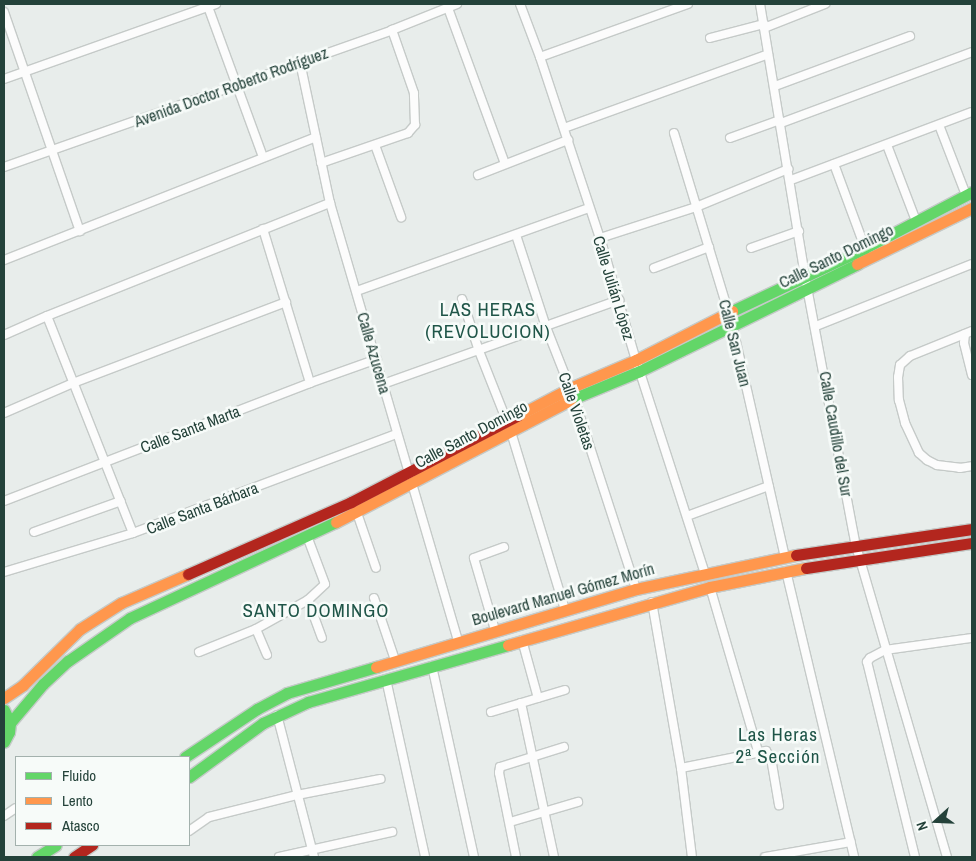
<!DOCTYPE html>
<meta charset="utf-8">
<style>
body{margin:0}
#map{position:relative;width:976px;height:861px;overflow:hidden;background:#e8edeb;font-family:"Archivo Narrow",sans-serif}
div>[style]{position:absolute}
.roads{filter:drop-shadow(1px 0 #c5cac8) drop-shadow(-1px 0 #c5cac8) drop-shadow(0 1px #c5cac8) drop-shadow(0 -1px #c5cac8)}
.street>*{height:8px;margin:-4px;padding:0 4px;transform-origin:4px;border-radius:4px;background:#fcfcfc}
.fast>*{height:11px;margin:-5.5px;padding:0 5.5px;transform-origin:5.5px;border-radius:5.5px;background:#63d668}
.slow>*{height:11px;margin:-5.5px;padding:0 5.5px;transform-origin:5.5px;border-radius:5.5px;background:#ff974d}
.jam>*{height:11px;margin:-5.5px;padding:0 5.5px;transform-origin:5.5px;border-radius:5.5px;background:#b3261e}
span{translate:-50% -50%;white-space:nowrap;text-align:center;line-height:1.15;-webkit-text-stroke:5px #f7fbf9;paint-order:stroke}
.street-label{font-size:16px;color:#24423a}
.quarter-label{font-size:19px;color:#1f5548;letter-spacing:1px}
.frame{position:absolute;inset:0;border:5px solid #24423a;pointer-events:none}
.legend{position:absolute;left:15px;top:756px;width:175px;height:90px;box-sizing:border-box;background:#f7fbf9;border:1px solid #a3b1ad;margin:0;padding:6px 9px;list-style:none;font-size:15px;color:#24423a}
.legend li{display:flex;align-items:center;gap:10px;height:25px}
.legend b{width:25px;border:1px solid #a3b1ad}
.north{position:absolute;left:911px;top:796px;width:50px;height:50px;-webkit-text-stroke:4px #f7fbf9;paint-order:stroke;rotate:250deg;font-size:14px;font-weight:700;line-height:20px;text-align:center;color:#24423a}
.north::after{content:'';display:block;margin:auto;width:18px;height:22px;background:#24423a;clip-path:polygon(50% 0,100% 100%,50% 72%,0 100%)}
</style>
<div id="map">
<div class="roads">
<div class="street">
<i style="left:207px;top:4px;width:163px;rotate:69.9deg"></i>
<i style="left:520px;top:4px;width:57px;rotate:69.3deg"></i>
<i style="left:540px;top:57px;width:191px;rotate:71.7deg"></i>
<i style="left:600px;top:238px;width:127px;rotate:73.6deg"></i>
<i style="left:636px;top:360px;width:224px;rotate:72.1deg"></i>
<i style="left:760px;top:4px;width:277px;rotate:80.6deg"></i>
<i style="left:805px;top:277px;width:274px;rotate:79.3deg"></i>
<i style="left:856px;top:546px;width:324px;rotate:73.7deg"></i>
<i style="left:448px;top:8px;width:166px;rotate:69.9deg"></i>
<i style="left:4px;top:12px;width:232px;rotate:70.9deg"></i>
<i style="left:764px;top:28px;width:66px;rotate:-21.5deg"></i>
<i style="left:710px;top:38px;width:56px;rotate:-14.5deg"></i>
<i style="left:540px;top:57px;width:157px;rotate:-19.7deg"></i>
<i style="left:300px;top:62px;width:144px;rotate:78deg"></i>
<i style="left:330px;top:203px;width:456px;rotate:73.7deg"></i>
<i style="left:4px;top:79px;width:225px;rotate:-19.5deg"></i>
<i style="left:775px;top:86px;width:144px;rotate:-20.3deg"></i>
<i style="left:781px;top:123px;width:204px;rotate:-20.4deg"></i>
<i style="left:939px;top:125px;width:75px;rotate:68.9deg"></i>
<i style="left:564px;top:128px;width:217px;rotate:-19.9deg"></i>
<i style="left:674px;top:133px;width:200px;rotate:73.1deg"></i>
<i style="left:732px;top:324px;width:239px;rotate:77.2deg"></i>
<i style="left:730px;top:138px;width:53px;rotate:-19.8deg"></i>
<i style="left:375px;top:145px;width:77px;rotate:70.1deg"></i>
<i style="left:887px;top:145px;width:81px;rotate:69.1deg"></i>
<i style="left:321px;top:163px;width:92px;rotate:-19deg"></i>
<i style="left:408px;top:133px;width:11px;rotate:-49deg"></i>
<i style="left:415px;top:125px;width:32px;rotate:-92deg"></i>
<i style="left:414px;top:93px;width:67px;rotate:-109.2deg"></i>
<i style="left:834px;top:164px;width:90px;rotate:69.7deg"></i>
<i style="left:4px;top:167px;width:411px;rotate:-19.4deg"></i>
<i style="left:392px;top:30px;width:70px;rotate:-21.8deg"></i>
<i style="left:478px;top:175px;width:97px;rotate:-21.3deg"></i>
<i style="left:791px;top:180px;width:193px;rotate:-20.6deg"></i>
<i style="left:263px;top:229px;width:161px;rotate:73deg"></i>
<i style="left:516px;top:235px;width:97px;rotate:71.9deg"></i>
<i style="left:546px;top:327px;width:76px;rotate:68.5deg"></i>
<i style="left:574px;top:398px;width:201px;rotate:72deg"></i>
<i style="left:600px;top:238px;width:101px;rotate:-17.9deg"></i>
<i style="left:696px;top:207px;width:100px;rotate:-22.4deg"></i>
<i style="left:751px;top:248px;width:51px;rotate:-19.5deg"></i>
<i style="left:4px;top:260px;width:335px;rotate:-21.5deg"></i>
<i style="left:654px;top:268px;width:59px;rotate:-20.9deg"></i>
<i style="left:357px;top:291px;width:246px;rotate:-19.7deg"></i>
<i style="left:462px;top:299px;width:55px;rotate:71.9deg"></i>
<i style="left:479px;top:351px;width:87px;rotate:68.4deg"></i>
<i style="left:511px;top:432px;width:186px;rotate:73.1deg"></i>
<i style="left:47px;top:316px;width:233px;rotate:68.4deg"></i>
<i style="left:816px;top:326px;width:168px;rotate:-21.7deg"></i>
<i style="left:972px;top:331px;width:67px;rotate:158deg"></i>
<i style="left:910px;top:356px;width:13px;rotate:138deg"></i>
<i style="left:900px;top:365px;width:12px;rotate:99deg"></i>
<i style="left:898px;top:377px;width:23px;rotate:88deg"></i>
<i style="left:899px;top:400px;width:24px;rotate:75deg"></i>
<i style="left:905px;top:423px;width:33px;rotate:65deg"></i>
<i style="left:919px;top:453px;width:11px;rotate:41deg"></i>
<i style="left:927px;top:460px;width:11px;rotate:27deg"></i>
<i style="left:937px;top:465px;width:23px;rotate:7deg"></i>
<i style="left:960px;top:468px;width:12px;rotate:-9deg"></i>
<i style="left:965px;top:334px;width:9px;rotate:96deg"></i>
<i style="left:964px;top:343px;width:33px;rotate:76deg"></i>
<i style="left:4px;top:335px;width:47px;rotate:-23.8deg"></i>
<i style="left:47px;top:316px;width:305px;rotate:-21.8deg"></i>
<i style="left:383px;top:384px;width:251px;rotate:-19.6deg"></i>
<i style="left:4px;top:413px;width:75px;rotate:-23.5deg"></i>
<i style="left:73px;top:383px;width:228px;rotate:-20.8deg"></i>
<i style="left:4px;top:501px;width:328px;rotate:-21.1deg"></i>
<i style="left:310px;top:383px;width:71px;rotate:-19.7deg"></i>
<i style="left:356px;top:510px;width:61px;rotate:71deg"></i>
<i style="left:687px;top:516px;width:87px;rotate:-20.1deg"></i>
<i style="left:34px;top:532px;width:92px;rotate:-19.6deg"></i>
<i style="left:786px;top:571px;width:294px;rotate:76.6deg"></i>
<i style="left:4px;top:572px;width:135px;rotate:-16.8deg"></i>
<i style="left:133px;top:533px;width:282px;rotate:-20.6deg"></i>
<i style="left:710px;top:587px;width:171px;rotate:73.7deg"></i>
<i style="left:374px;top:598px;width:65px;rotate:71.3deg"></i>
<i style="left:308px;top:600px;width:40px;rotate:69.8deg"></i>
<i style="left:652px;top:602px;width:169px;rotate:80.1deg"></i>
<i style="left:681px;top:768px;width:90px;rotate:83deg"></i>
<i style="left:256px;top:629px;width:28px;rotate:67deg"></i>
<i style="left:495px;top:630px;width:75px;rotate:-106.3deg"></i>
<i style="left:474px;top:558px;width:32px;rotate:-20deg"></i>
<i style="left:522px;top:640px;width:60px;rotate:74.6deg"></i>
<i style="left:199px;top:652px;width:61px;rotate:-22deg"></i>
<i style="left:256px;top:629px;width:60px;rotate:-29.1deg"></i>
<i style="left:308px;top:600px;width:23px;rotate:-43deg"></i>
<i style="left:325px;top:584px;width:51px;rotate:-110.6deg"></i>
<i style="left:432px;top:666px;width:196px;rotate:77.6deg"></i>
<i style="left:386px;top:679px;width:182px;rotate:77.6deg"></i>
<i style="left:521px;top:703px;width:157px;rotate:77.9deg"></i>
<i style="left:491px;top:712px;width:77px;rotate:-16.6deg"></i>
<i style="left:277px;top:715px;width:147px;rotate:75.4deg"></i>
<i style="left:681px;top:768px;width:87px;rotate:-11.3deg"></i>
<i style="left:766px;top:751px;width:9px;rotate:54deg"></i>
<i style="left:771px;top:758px;width:48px;rotate:80.3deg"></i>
<i style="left:4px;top:816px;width:14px;rotate:-34deg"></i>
<i style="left:510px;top:822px;width:71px;rotate:-16.4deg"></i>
<i style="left:189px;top:831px;width:24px;rotate:-35deg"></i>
<i style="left:209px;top:817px;width:91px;rotate:-14deg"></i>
<i style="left:297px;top:795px;width:85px;rotate:-10.9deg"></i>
<i style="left:279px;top:857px;width:116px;rotate:-12.5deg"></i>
<i style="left:516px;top:857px;width:86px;rotate:-101.4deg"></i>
<i style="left:499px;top:773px;width:6px;rotate:-81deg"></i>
<i style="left:500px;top:767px;width:67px;rotate:-17.4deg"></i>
<i style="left:765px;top:857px;width:87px;rotate:-9.9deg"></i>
<i style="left:915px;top:857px;width:201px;rotate:-103.8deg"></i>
<i style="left:867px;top:662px;width:5px;rotate:-53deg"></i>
<i style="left:870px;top:658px;width:17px;rotate:-28deg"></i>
<i style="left:885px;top:650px;width:88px;rotate:-7.9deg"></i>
</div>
<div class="fast">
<i style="left:732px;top:311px;width:147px;rotate:-25.3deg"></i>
<i style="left:865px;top:248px;width:121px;rotate:-27.6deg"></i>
<i style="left:570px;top:400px;width:76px;rotate:-22.5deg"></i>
<i style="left:640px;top:371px;width:242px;rotate:-26.2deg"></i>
<i style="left:4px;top:710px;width:14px;rotate:65deg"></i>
<i style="left:10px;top:723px;width:9px;rotate:96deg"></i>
<i style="left:9px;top:732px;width:11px;rotate:117deg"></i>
<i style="left:10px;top:723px;width:51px;rotate:-49.8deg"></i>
<i style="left:43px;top:684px;width:34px;rotate:-43deg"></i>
<i style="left:68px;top:661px;width:75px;rotate:-34.7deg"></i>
<i style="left:130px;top:618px;width:227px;rotate:-25deg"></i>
<i style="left:185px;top:757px;width:87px;rotate:-33.7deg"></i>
<i style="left:257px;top:709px;width:34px;rotate:-28deg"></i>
<i style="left:287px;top:693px;width:93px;rotate:-16.3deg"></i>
<i style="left:189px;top:777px;width:92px;rotate:-36.1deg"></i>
<i style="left:263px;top:723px;width:50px;rotate:-25deg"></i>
<i style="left:308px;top:702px;width:208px;rotate:-15.9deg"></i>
<i style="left:37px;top:857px;width:22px;rotate:-32deg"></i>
</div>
<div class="slow">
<i style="left:857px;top:264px;width:128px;rotate:-26deg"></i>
<i style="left:517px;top:416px;width:60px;rotate:-27.8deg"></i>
<i style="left:570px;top:388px;width:72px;rotate:-23deg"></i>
<i style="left:636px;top:360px;width:108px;rotate:-27deg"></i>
<i style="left:336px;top:522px;width:264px;rotate:-27.5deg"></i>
<i style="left:508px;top:645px;width:210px;rotate:-16deg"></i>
<i style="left:710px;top:587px;width:98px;rotate:-11.2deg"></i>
<i style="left:376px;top:667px;width:271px;rotate:-16.7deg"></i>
<i style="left:636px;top:589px;width:164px;rotate:-12deg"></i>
<i style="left:4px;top:698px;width:23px;rotate:-34deg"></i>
<i style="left:23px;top:685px;width:80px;rotate:-44.5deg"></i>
<i style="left:80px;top:629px;width:49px;rotate:-32.4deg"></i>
<i style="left:121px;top:603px;width:73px;rotate:-23.4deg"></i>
</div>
<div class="jam">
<i style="left:796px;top:555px;width:178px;rotate:-8.4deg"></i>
<i style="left:806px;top:568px;width:168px;rotate:-8.6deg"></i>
<i style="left:188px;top:574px;width:178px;rotate:-23.8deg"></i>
<i style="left:351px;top:502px;width:187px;rotate:-27.4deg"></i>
<i style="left:74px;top:857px;width:22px;rotate:-34deg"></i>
</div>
</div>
<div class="street-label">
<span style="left:231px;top:87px;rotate:-20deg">Avenida Doctor Roberto Rodríguez</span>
<span style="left:836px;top:256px;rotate:-26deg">Calle Santo Domingo</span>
<span style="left:614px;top:288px;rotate:73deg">Calle Julián López</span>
<span style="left:735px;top:343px;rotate:76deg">Calle San Juan</span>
<span style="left:374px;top:353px;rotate:74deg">Calle Azucena</span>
<span style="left:577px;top:411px;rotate:71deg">Calle Violetas</span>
<span style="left:190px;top:429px;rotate:-21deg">Calle Santa Marta</span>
<span style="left:471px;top:434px;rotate:-28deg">Calle Santo Domingo</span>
<span style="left:836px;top:434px;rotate:80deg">Calle Caudillo del Sur</span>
<span style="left:202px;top:508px;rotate:-21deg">Calle Santa Bárbara</span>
<span style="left:563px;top:594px;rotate:-16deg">Boulevard Manuel Gómez Morín</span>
</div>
<div class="quarter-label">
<span style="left:488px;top:321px">LAS HERAS<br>(REVOLUCION)</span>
<span style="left:316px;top:611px">SANTO DOMINGO</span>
<span style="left:778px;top:746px">Las Heras<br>2ª Sección</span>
</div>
<div class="frame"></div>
<ul class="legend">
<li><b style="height:6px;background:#63d668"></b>Fluido</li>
<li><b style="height:6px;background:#ff974d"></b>Lento</li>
<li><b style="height:6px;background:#b3261e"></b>Atasco</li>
</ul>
<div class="north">N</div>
</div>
